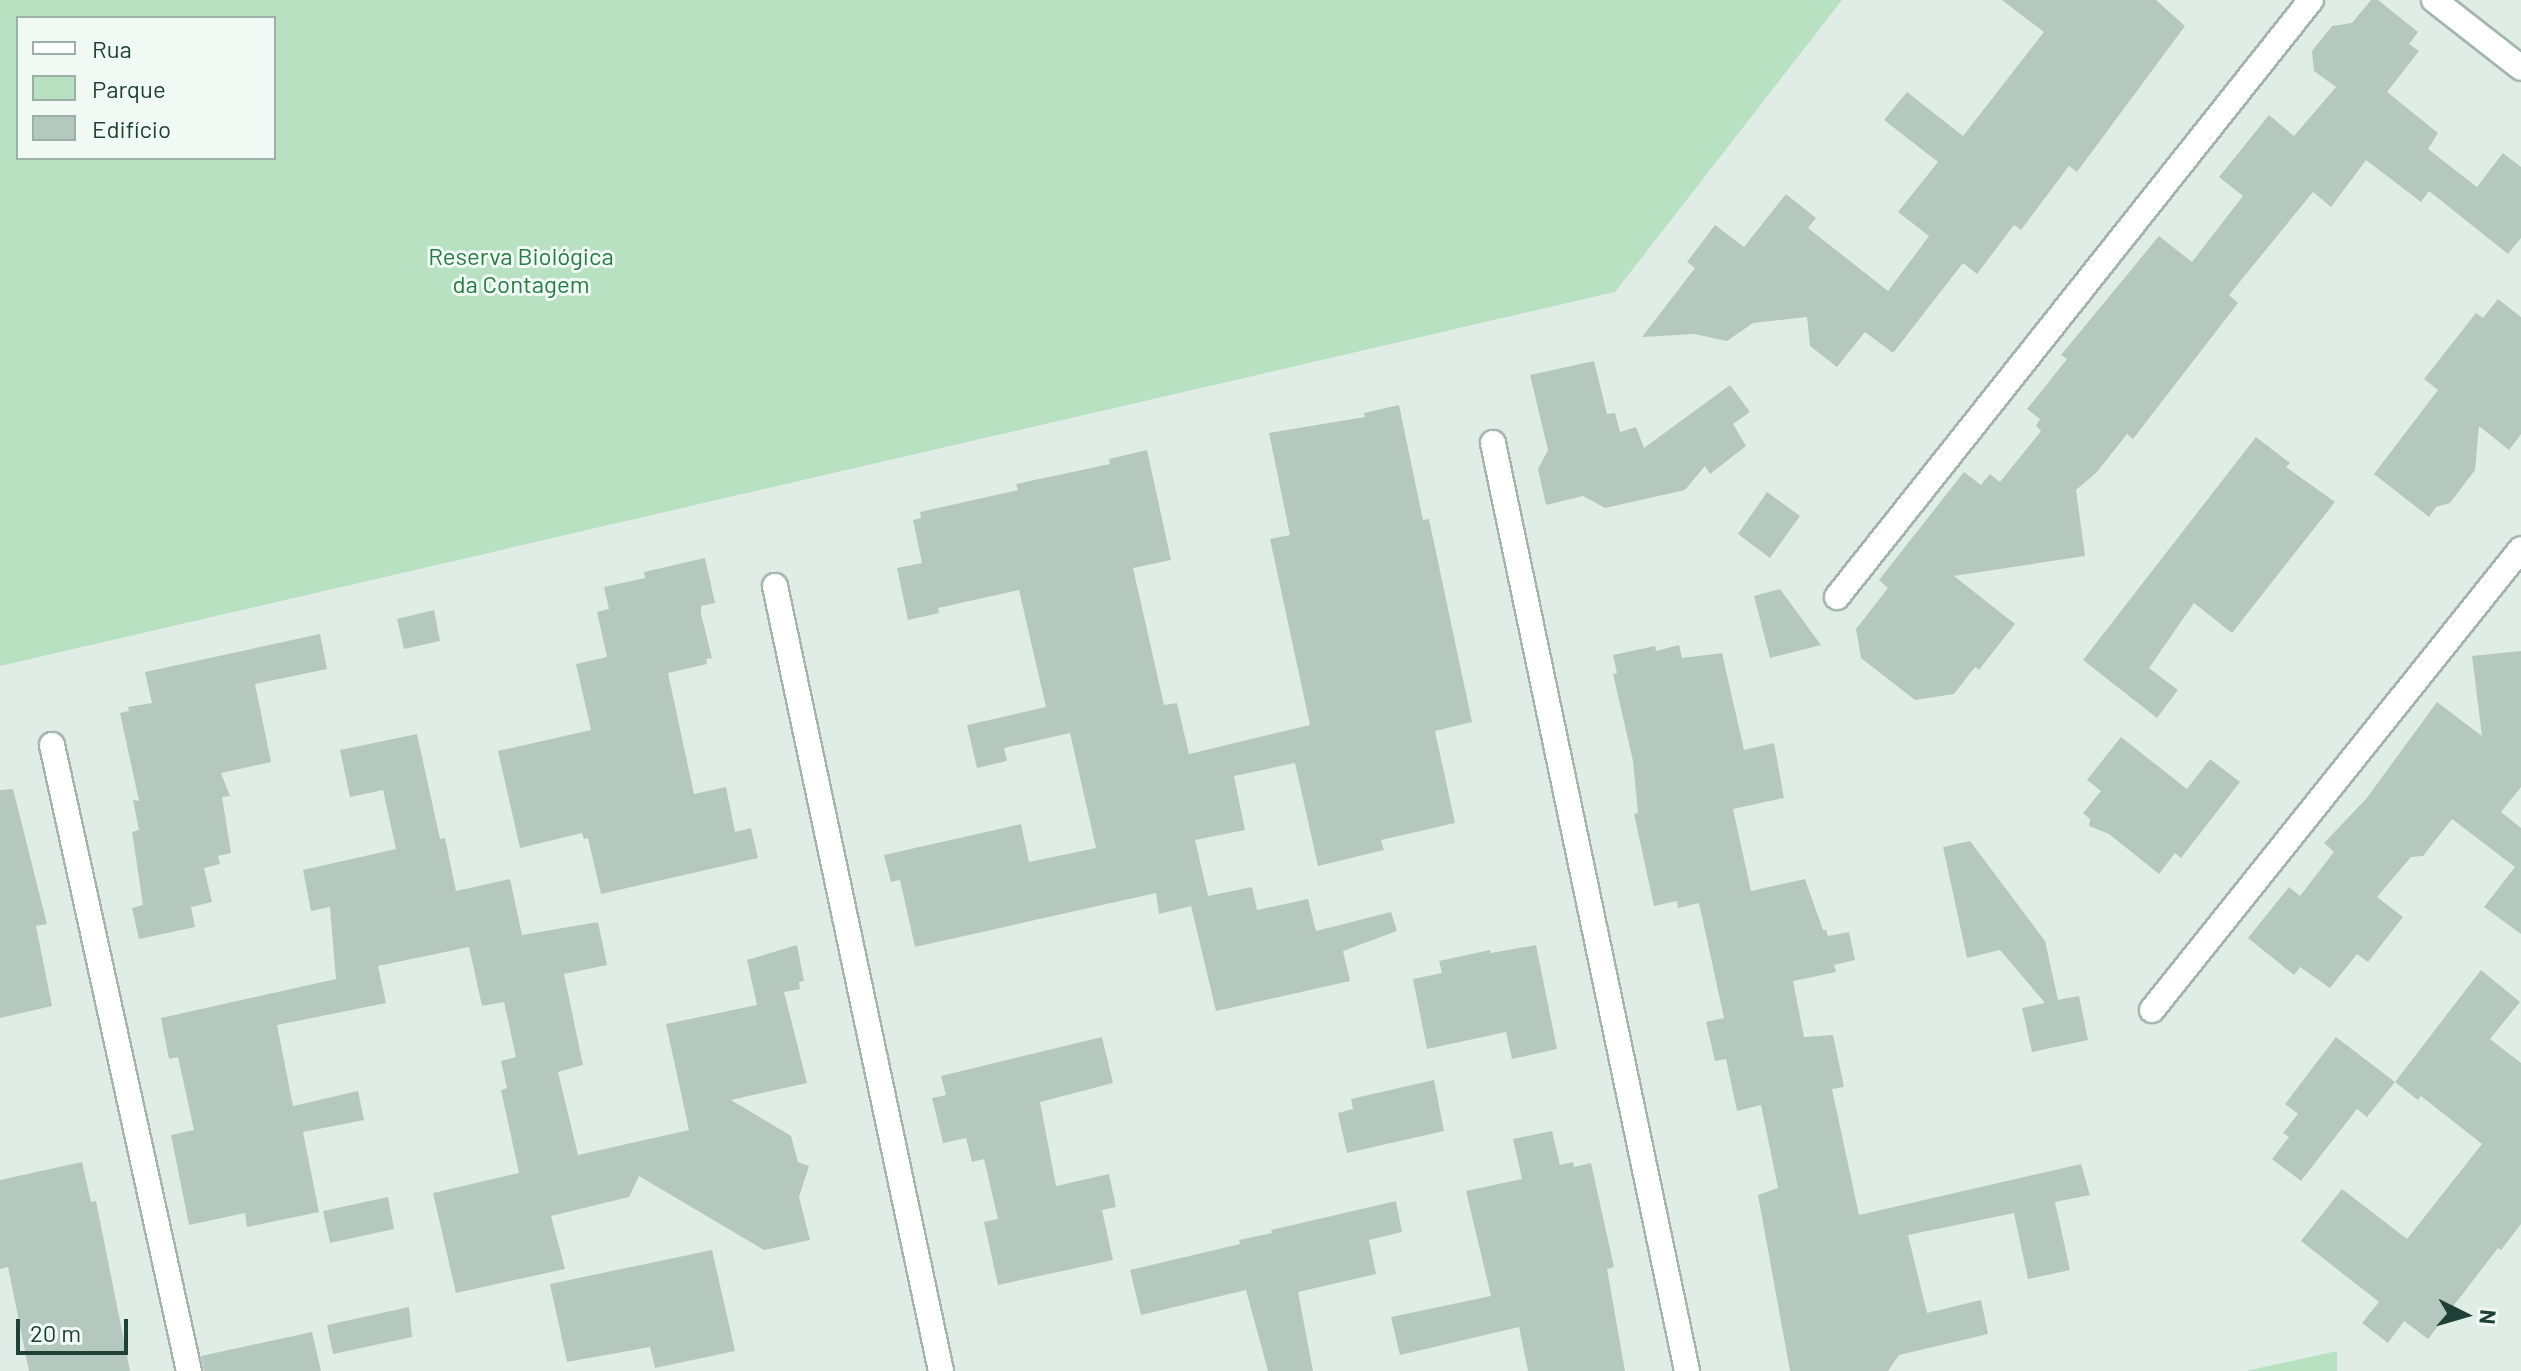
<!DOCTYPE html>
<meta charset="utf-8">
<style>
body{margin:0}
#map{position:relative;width:2521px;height:1371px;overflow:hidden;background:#e0ede7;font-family:Barlow,sans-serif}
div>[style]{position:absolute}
.green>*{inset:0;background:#b7e1c1}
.building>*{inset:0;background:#b5c8c0}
.roads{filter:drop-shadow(2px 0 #a2b6ae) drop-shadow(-2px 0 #a2b6ae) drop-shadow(0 2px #a2b6ae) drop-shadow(0 -2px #a2b6ae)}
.minor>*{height:24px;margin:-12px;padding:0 12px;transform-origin:12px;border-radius:12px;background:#fff}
span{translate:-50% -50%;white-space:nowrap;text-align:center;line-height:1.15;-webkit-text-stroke:6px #f1f9f5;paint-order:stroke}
.park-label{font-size:24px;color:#247c43}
.legend{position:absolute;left:16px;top:16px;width:260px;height:144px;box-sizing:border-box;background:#f1f9f5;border:2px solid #9dafa9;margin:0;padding:10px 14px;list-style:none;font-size:24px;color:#1f4036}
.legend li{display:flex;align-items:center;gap:16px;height:40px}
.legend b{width:40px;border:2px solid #9dafa9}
.north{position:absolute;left:2425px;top:1275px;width:80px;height:80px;-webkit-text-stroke:6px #f1f9f5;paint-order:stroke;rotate:95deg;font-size:22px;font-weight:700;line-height:32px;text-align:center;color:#1f4036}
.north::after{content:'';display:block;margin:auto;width:28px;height:36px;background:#1f4036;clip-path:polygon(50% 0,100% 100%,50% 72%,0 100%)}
.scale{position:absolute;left:16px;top:1319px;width:112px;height:36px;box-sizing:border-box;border:4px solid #1f4036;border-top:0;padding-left:10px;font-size:24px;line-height:28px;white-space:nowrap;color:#1f4036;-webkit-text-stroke:6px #f1f9f5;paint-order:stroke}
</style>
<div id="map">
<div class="green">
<i style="clip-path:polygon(evenodd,0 0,1842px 0,1615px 292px,0 666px,0 0,274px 18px,274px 158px,18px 158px,18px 18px,274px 18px)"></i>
<i style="clip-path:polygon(2337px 1351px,2337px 1371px,2246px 1371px)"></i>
</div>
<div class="building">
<i style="clip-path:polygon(2002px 0,2156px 0,2185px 26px,2077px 172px,2069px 166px,2021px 230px,2014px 225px,1977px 274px,1963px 263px,1893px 353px,1865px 332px,1837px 367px,1810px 346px,1807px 317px,1753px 323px,1727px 341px,1694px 334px,1642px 337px,1695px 268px,1687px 262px,1715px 225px,1744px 247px,1786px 194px,1816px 218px,1808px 228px,1888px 291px,1929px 236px,1898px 212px,1938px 162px,1884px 120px,1907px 92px,1963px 136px,2044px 32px)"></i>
<i style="clip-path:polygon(2371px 0,2378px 0,2418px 32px,2409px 44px,2419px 51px,2387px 92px,2438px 133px,2428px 149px,2477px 187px,2503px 153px,2521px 167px,2521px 238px,2508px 254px,2429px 191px,2421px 202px,2366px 160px,2331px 207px,2313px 192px,2229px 295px,2238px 303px,2133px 439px,2127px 434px,2097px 472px,2076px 490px,2085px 556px,1954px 576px,2015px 624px,1979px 670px,1975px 667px,1954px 694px,1915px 700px,1861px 658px,1856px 629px,1888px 588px,1879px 580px,1964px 472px,1981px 485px,1990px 474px,2000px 482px,2041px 431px,2036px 426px,2040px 419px,2027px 409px,2067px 359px,2061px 355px,2159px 236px,2192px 262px,2243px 196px,2219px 177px,2269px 115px,2294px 136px,2336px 87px,2314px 71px,2312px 51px,2332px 26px,2352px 23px)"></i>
<i style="clip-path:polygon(2498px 299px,2521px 317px,2521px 434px,2509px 450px,2479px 426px,2475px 470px,2450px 503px,2436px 507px,2429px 517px,2374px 474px,2438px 390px,2424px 379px,2476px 313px,2483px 318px)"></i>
<i style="clip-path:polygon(1594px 361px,1607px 414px,1615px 413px,1620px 432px,1636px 427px,1644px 448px,1730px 385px,1750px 412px,1733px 424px,1746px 446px,1710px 474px,1705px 466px,1685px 490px,1605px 508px,1583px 496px,1546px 505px,1538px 469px,1548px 450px,1530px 375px)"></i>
<i style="clip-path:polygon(1399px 405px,1423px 520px,1429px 519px,1472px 722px,1435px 731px,1455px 823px,1381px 840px,1384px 850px,1318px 866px,1295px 763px,1234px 776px,1245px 830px,1195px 840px,1208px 896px,1252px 887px,1257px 910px,1308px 899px,1316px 931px,1391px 912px,1397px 931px,1343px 951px,1350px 981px,1216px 1011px,1191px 906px,1159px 914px,1156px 893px,915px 947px,900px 880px,891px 882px,884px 855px,1021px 824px,1029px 862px,1096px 848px,1070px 733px,1004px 748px,1007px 761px,977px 768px,967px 725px,1046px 707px,1019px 590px,938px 608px,939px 613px,908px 620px,897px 568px,922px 563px,913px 520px,921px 518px,920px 512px,1018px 490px,1016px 484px,1110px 464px,1109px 459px,1147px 450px,1171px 560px,1133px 568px,1164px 705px,1177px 703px,1189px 754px,1310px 725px,1270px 539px,1290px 535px,1269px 433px,1365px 417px,1364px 413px)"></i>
<i style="clip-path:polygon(2256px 437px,2290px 463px,2286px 467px,2335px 502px,2232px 633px,2194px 603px,2149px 668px,2178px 690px,2157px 718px,2083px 660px)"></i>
<i style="clip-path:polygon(1767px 492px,1800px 516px,1770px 558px,1738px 534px)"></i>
<i style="clip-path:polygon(705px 558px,715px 603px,701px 606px,701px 614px,712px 658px,706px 659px,707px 664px,668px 673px,694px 794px,726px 787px,735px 832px,751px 828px,758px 858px,601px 894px,588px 838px,584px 839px,582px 833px,520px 848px,498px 751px,591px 730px,576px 664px,607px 657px,597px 612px,609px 609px,604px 587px,645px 578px,644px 572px)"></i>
<i style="clip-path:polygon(1780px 589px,1821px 645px,1770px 658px,1754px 596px)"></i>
<i style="clip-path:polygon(434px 610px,440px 641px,404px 649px,397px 619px)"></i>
<i style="clip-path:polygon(320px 634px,327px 669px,255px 684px,271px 762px,221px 773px,230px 796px,222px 797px,231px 853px,218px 856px,220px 864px,204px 868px,212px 902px,191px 907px,195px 927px,139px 939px,132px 908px,143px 905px,132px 832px,139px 830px,133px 800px,139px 801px,120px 713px,129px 711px,128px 707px,152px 703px,145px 672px)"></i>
<i style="clip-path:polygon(1679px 645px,1682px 658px,1722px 653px,1744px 750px,1774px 743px,1784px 798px,1733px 809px,1751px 891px,1805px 879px,1823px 930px,1826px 930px,1828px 936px,1849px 932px,1855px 960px,1834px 965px,1836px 972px,1793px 981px,1804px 1037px,1833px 1035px,1844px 1087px,1832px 1089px,1859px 1215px,2081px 1164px,2090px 1195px,2055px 1202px,2070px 1270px,2028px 1279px,2014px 1213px,1908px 1235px,1927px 1313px,1981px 1300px,1988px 1334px,1899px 1355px,1888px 1371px,1790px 1371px,1758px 1195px,1778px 1188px,1761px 1105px,1737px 1111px,1726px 1059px,1715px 1061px,1706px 1022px,1724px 1018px,1699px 903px,1678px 908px,1677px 901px,1654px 906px,1634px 814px,1638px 813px,1633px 761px,1613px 674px,1617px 673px,1613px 655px,1655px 646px,1656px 651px)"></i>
<i style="clip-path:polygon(2521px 651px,2521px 787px,2501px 812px,2521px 828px,2521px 934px,2484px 907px,2515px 867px,2452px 819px,2423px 856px,2411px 857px,2377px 897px,2403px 917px,2368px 962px,2357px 954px,2330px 988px,2300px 967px,2294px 975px,2248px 938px,2289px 887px,2300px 896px,2334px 852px,2324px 843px,2366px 799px,2437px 702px,2482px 736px,2472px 656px)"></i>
<i style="clip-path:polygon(417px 734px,440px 839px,445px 838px,456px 891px,510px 879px,522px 935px,598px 922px,607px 965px,564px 974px,583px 1065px,558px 1072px,578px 1155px,689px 1130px,666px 1024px,757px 1005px,747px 960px,797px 945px,804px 981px,799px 982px,800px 989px,784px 992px,807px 1083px,731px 1100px,791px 1136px,798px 1162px,809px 1166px,799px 1197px,810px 1240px,764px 1250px,639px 1176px,629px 1197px,551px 1216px,565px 1269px,456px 1293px,433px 1193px,519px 1173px,501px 1090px,507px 1088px,501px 1061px,516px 1057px,504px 1002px,482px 1006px,469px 947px,378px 966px,386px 1003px,277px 1025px,293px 1106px,358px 1091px,364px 1120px,303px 1132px,319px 1212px,247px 1227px,245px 1213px,189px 1225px,171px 1135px,194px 1130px,178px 1057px,169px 1059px,161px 1018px,336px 979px,330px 907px,311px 911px,303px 870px,396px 849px,383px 790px,350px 797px,340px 750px)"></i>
<i style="clip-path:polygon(2121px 737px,2187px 789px,2210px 759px,2240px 782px,2181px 858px,2175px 853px,2159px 874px,2109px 834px,2089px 826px,2090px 819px,2083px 813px,2101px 791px,2087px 780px)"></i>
<i style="clip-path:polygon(13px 789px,47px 924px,36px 926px,52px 1006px,0 1018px,0 790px)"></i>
<i style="clip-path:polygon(1970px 841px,2045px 941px,2058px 1000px,2079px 996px,2088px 1040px,2032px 1052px,2022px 1008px,2045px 1003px,2000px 950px,1967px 958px,1943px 847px)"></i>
<i style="clip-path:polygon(1536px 945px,1557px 1049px,1512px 1059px,1506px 1032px,1427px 1049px,1413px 979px,1442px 973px,1439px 961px,1490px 950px,1491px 953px)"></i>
<i style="clip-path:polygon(2481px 970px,2520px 1002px,2490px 1039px,2521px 1063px,2521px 1224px,2501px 1250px,2498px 1248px,2428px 1339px,2404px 1321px,2388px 1343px,2362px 1323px,2379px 1302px,2301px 1241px,2342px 1189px,2407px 1239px,2482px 1144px,2421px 1096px,2418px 1100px,2395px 1082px)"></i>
<i style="clip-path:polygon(1102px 1037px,1113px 1083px,1040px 1102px,1056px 1186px,1109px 1174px,1116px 1207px,1102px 1210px,1113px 1260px,998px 1285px,984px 1222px,998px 1219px,984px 1159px,972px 1162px,966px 1138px,943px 1143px,932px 1098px,946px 1095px,941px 1076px)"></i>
<i style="clip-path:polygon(2336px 1037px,2395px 1082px,2367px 1117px,2357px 1109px,2301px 1181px,2272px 1159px,2289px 1137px,2283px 1133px,2298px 1114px,2285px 1104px)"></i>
<i style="clip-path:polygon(1434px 1080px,1444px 1131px,1347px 1153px,1338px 1113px,1353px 1109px,1351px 1099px)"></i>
<i style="clip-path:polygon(1552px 1131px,1560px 1165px,1573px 1162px,1574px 1167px,1591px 1163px,1614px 1267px,1607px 1269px,1625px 1371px,1528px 1371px,1519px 1327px,1400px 1355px,1391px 1317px,1491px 1296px,1466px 1191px,1522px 1179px,1513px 1139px)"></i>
<i style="clip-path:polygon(82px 1162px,91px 1202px,96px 1201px,130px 1371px,29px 1371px,8px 1267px,0 1269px,0 1180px)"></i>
<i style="clip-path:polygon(388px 1197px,394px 1229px,330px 1243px,323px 1211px)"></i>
<i style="clip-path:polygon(1396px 1201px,1402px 1232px,1369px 1240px,1376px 1274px,1298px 1292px,1313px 1371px,1268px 1371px,1246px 1290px,1141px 1315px,1130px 1270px,1240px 1244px,1239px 1240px,1272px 1233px,1271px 1230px)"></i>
<i style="clip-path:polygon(712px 1250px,735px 1351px,655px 1368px,650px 1347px,567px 1362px,550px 1284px)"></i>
<i style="clip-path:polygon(409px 1307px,412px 1337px,333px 1354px,327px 1325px)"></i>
<i style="clip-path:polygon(312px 1332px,321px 1371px,204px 1371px,201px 1356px)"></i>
</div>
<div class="roads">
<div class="minor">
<i style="left:2434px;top:0;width:110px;rotate:38deg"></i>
<i style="left:1493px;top:443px;width:948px;rotate:78.19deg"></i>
<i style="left:775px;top:586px;width:802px;rotate:78.06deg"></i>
<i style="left:1837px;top:597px;width:762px;rotate:-51.55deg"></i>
<i style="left:52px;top:745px;width:641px;rotate:77.66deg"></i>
<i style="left:2152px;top:1010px;width:590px;rotate:-51.33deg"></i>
</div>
</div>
<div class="park-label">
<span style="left:521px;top:270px">Reserva Biológica<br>da Contagem</span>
</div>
<ul class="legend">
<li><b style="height:10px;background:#fff"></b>Rua</li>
<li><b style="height:22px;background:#b7e1c1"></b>Parque</li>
<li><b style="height:22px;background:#b5c8c0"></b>Edifício</li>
</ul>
<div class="north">N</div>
<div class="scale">20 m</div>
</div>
